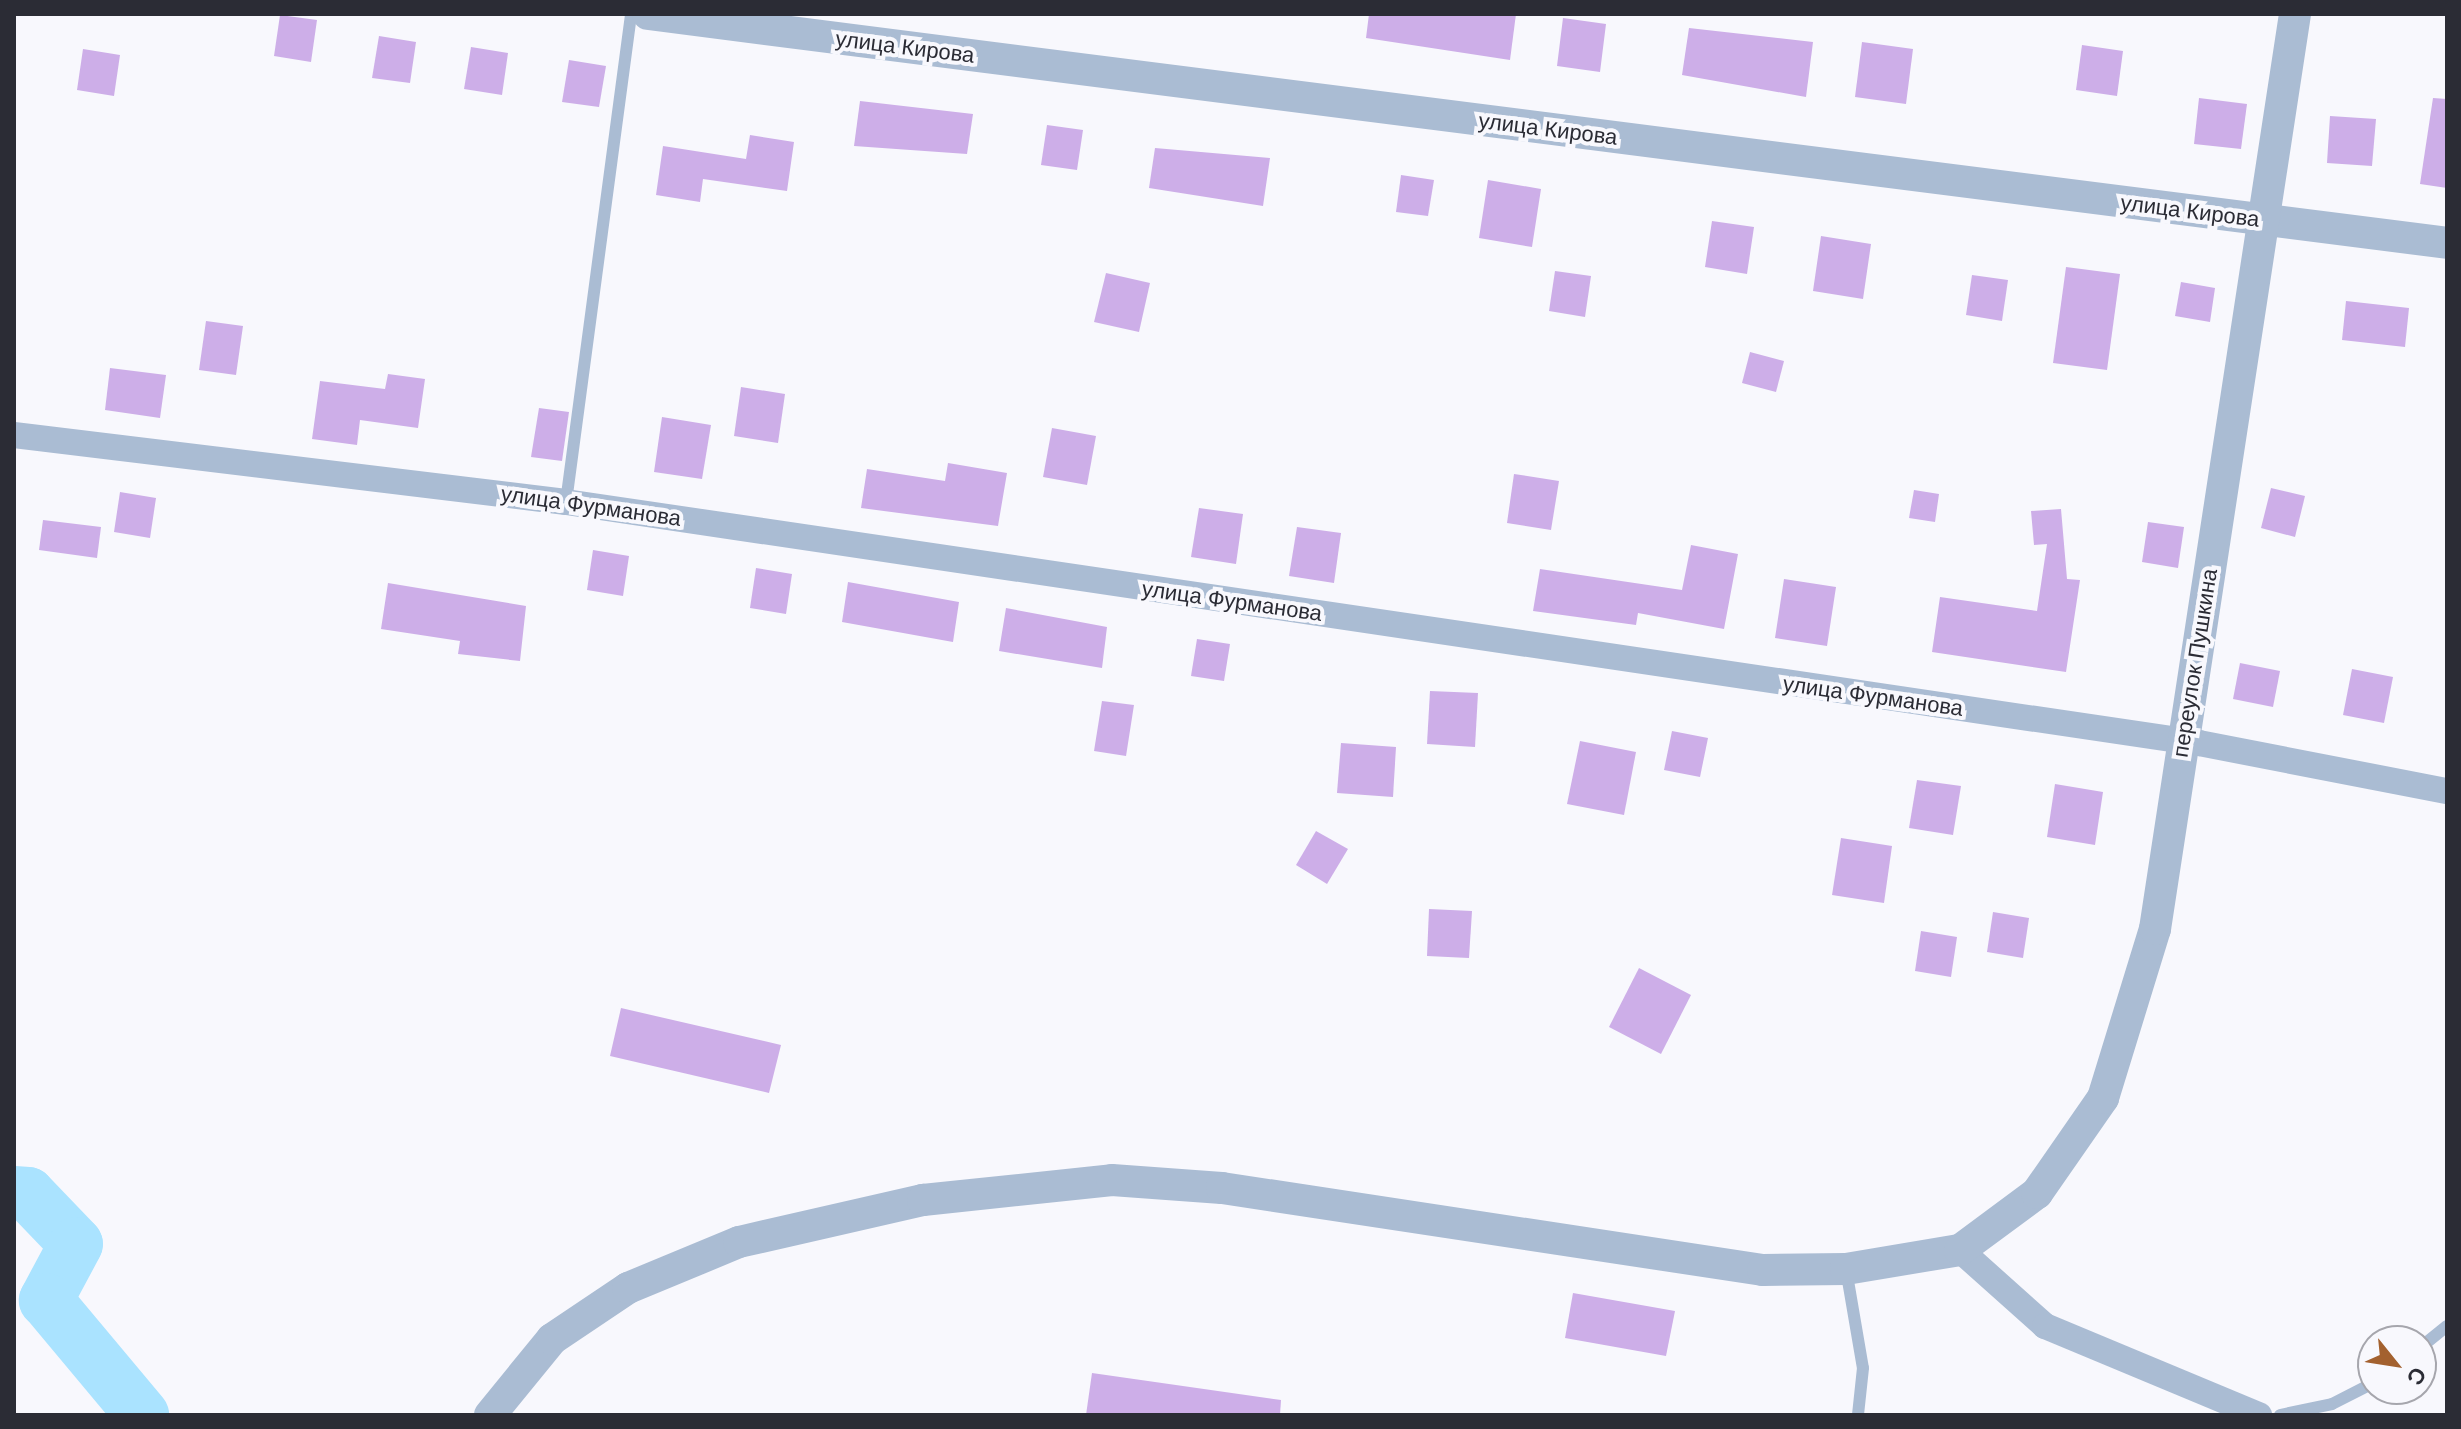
<!DOCTYPE html>
<meta charset="utf-8">
<style>
body{margin:0}
#map{position:relative;width:2461px;height:1429px;overflow:hidden;background:#f8f8fd;font-family:Helvetica,sans-serif}
div>[style]{position:absolute}
.river>*{height:54px;margin:-27px;padding:0 27px;transform-origin:27px;border-radius:27px;background:#aae3ff}
.building>*{inset:0;background:#cdaee8}
.service>*{height:12px;margin:-6px;padding:0 6px;transform-origin:6px;border-radius:6px;background:#aabcd3}
.minor>*{height:26px;margin:-13px;padding:0 13px;transform-origin:13px;border-radius:13px;background:#aabcd3}
.tertiary>*{height:32px;margin:-16px;padding:0 16px;transform-origin:16px;border-radius:16px;background:#aabcd3}
span{translate:-50% -50%;white-space:nowrap;text-align:center;line-height:1.15;-webkit-text-stroke:8px #f8f8fd;paint-order:stroke}
.street-label{font-size:22px;color:#2b2c35}
.frame{position:absolute;inset:0;border:16px solid #2b2c35;pointer-events:none}
.north{position:absolute;left:2357px;top:1325px;width:80px;height:80px;box-sizing:border-box;background:#f8f8fd;border:2px solid #a6a6ad;border-radius:50%;rotate:120deg;font-size:22px;font-weight:700;line-height:32px;text-align:center;color:#2b2c35}
.north::after{content:'';display:block;margin:auto;width:28px;height:36px;background:#a3612f;clip-path:polygon(50% 0,100% 100%,50% 72%,0 100%)}
</style>
<div id="map">
<div class="river">
<i style="left:14px;top:1193px;width:14px;rotate:4deg"></i>
<i style="left:28px;top:1194px;width:69px;rotate:46.2deg"></i>
<i style="left:76px;top:1244px;width:64px;rotate:118.2deg"></i>
<i style="left:46px;top:1300px;width:150px;rotate:50.1deg"></i>
</div>
<div class="building">
<i style="clip-path:polygon(1369px 14px,1516px 14px,1510px 60px,1366px 38px)"></i>
<i style="clip-path:polygon(280px 15px,317px 20px,311px 62px,274px 56px)"></i>
<i style="clip-path:polygon(1563px 18px,1606px 24px,1600px 72px,1557px 66px)"></i>
<i style="clip-path:polygon(1689px 28px,1813px 42px,1806px 97px,1682px 75px)"></i>
<i style="clip-path:polygon(379px 36px,416px 42px,410px 83px,372px 78px)"></i>
<i style="clip-path:polygon(1862px 42px,1913px 49px,1906px 104px,1855px 97px)"></i>
<i style="clip-path:polygon(2082px 45px,2123px 51px,2117px 96px,2076px 90px)"></i>
<i style="clip-path:polygon(471px 47px,508px 53px,502px 95px,464px 89px)"></i>
<i style="clip-path:polygon(83px 49px,120px 55px,114px 96px,77px 90px)"></i>
<i style="clip-path:polygon(569px 60px,606px 66px,599px 107px,562px 102px)"></i>
<i style="clip-path:polygon(2199px 98px,2247px 104px,2241px 149px,2194px 144px)"></i>
<i style="clip-path:polygon(2433px 98px,2447px 99px,2447px 188px,2420px 184px)"></i>
<i style="clip-path:polygon(860px 101px,973px 114px,967px 154px,854px 146px)"></i>
<i style="clip-path:polygon(2330px 116px,2376px 119px,2372px 166px,2327px 163px)"></i>
<i style="clip-path:polygon(1047px 125px,1083px 130px,1077px 170px,1041px 165px)"></i>
<i style="clip-path:polygon(750px 135px,794px 142px,787px 191px,703px 179px,700px 202px,656px 195px,663px 146px,746px 159px)"></i>
<i style="clip-path:polygon(1155px 148px,1270px 158px,1263px 206px,1149px 188px)"></i>
<i style="clip-path:polygon(1401px 175px,1434px 180px,1428px 216px,1396px 212px)"></i>
<i style="clip-path:polygon(1488px 180px,1541px 189px,1532px 247px,1479px 238px)"></i>
<i style="clip-path:polygon(1712px 221px,1754px 227px,1747px 274px,1705px 267px)"></i>
<i style="clip-path:polygon(1821px 236px,1871px 244px,1863px 299px,1813px 291px)"></i>
<i style="clip-path:polygon(2066px 267px,2120px 274px,2107px 370px,2053px 363px)"></i>
<i style="clip-path:polygon(1555px 271px,1591px 276px,1585px 317px,1549px 311px)"></i>
<i style="clip-path:polygon(1106px 273px,1150px 283px,1139px 332px,1094px 322px)"></i>
<i style="clip-path:polygon(1972px 275px,2008px 280px,2002px 321px,1966px 315px)"></i>
<i style="clip-path:polygon(2181px 282px,2215px 288px,2210px 322px,2175px 316px)"></i>
<i style="clip-path:polygon(2346px 301px,2409px 308px,2405px 347px,2342px 340px)"></i>
<i style="clip-path:polygon(206px 321px,243px 326px,236px 375px,199px 370px)"></i>
<i style="clip-path:polygon(1750px 352px,1784px 361px,1776px 392px,1742px 383px)"></i>
<i style="clip-path:polygon(110px 368px,166px 375px,160px 418px,105px 410px)"></i>
<i style="clip-path:polygon(388px 374px,425px 379px,418px 428px,360px 420px,357px 445px,312px 439px,320px 381px,385px 389px)"></i>
<i style="clip-path:polygon(741px 387px,785px 394px,778px 443px,734px 436px)"></i>
<i style="clip-path:polygon(539px 408px,569px 412px,562px 461px,531px 457px)"></i>
<i style="clip-path:polygon(662px 417px,711px 425px,702px 479px,654px 472px)"></i>
<i style="clip-path:polygon(1052px 428px,1096px 436px,1087px 485px,1043px 477px)"></i>
<i style="clip-path:polygon(948px 463px,1007px 473px,998px 526px,861px 508px,867px 469px,945px 481px)"></i>
<i style="clip-path:polygon(1514px 474px,1559px 481px,1551px 530px,1507px 523px)"></i>
<i style="clip-path:polygon(2271px 488px,2305px 496px,2295px 537px,2261px 528px)"></i>
<i style="clip-path:polygon(1914px 490px,1939px 494px,1935px 522px,1909px 518px)"></i>
<i style="clip-path:polygon(120px 492px,156px 498px,150px 538px,114px 532px)"></i>
<i style="clip-path:polygon(1199px 508px,1243px 514px,1236px 564px,1191px 557px)"></i>
<i style="clip-path:polygon(2061px 509px,2067px 579px,2080px 580px,2066px 672px,1932px 652px,1940px 597px,2037px 611px,2047px 544px,2034px 545px,2031px 511px)"></i>
<i style="clip-path:polygon(43px 520px,101px 527px,97px 558px,39px 550px)"></i>
<i style="clip-path:polygon(2148px 522px,2184px 527px,2178px 568px,2142px 562px)"></i>
<i style="clip-path:polygon(1297px 527px,1341px 533px,1334px 583px,1289px 576px)"></i>
<i style="clip-path:polygon(1691px 545px,1738px 554px,1724px 629px,1638px 613px,1636px 625px,1533px 611px,1540px 569px,1682px 590px)"></i>
<i style="clip-path:polygon(593px 550px,629px 556px,623px 596px,587px 590px)"></i>
<i style="clip-path:polygon(756px 568px,792px 574px,786px 614px,750px 608px)"></i>
<i style="clip-path:polygon(1784px 579px,1836px 587px,1827px 646px,1775px 638px)"></i>
<i style="clip-path:polygon(848px 582px,959px 602px,953px 642px,842px 622px)"></i>
<i style="clip-path:polygon(388px 583px,526px 606px,520px 661px,458px 654px,460px 641px,381px 629px)"></i>
<i style="clip-path:polygon(1006px 608px,1107px 627px,1102px 668px,999px 651px)"></i>
<i style="clip-path:polygon(1197px 639px,1230px 644px,1224px 681px,1191px 676px)"></i>
<i style="clip-path:polygon(2240px 663px,2280px 671px,2273px 707px,2233px 699px)"></i>
<i style="clip-path:polygon(2352px 669px,2393px 677px,2384px 723px,2343px 715px)"></i>
<i style="clip-path:polygon(1430px 691px,1478px 693px,1475px 747px,1427px 744px)"></i>
<i style="clip-path:polygon(1102px 701px,1134px 705px,1126px 756px,1094px 751px)"></i>
<i style="clip-path:polygon(1672px 731px,1708px 738px,1700px 777px,1664px 770px)"></i>
<i style="clip-path:polygon(1580px 741px,1636px 752px,1624px 815px,1567px 804px)"></i>
<i style="clip-path:polygon(1341px 743px,1396px 747px,1393px 797px,1337px 793px)"></i>
<i style="clip-path:polygon(1917px 780px,1961px 786px,1953px 835px,1909px 828px)"></i>
<i style="clip-path:polygon(2055px 784px,2103px 792px,2095px 845px,2047px 837px)"></i>
<i style="clip-path:polygon(1316px 831px,1348px 849px,1327px 884px,1296px 865px)"></i>
<i style="clip-path:polygon(1841px 838px,1892px 846px,1884px 903px,1832px 895px)"></i>
<i style="clip-path:polygon(1429px 909px,1472px 911px,1469px 958px,1427px 956px)"></i>
<i style="clip-path:polygon(1993px 912px,2029px 918px,2023px 958px,1987px 952px)"></i>
<i style="clip-path:polygon(1921px 931px,1957px 937px,1951px 977px,1915px 971px)"></i>
<i style="clip-path:polygon(1639px 968px,1691px 995px,1661px 1054px,1609px 1027px)"></i>
<i style="clip-path:polygon(621px 1008px,781px 1045px,769px 1093px,610px 1056px)"></i>
<i style="clip-path:polygon(1573px 1293px,1675px 1311px,1666px 1356px,1565px 1338px)"></i>
<i style="clip-path:polygon(1092px 1373px,1281px 1400px,1280px 1415px,1086px 1415px)"></i>
</div>
<div class="service">
<i style="left:566px;top:502px;width:492px;rotate:-82.4deg"></i>
<i style="left:1846px;top:1269px;width:100px;rotate:80.3deg"></i>
<i style="left:1863px;top:1368px;width:47px;rotate:96.1deg"></i>
<i style="left:2421px;top:1347px;width:33px;rotate:-39deg"></i>
<i style="left:2280px;top:1415px;width:53px;rotate:-11.9deg"></i>
<i style="left:2332px;top:1404px;width:46px;rotate:-27.1deg"></i>
</div>
<div class="minor">
<i style="left:14px;top:435px;width:556px;rotate:6.92deg"></i>
<i style="left:566px;top:502px;width:1651px;rotate:8.4deg"></i>
<i style="left:2199px;top:743px;width:253px;rotate:11deg"></i>
<i style="left:1960px;top:1250px;width:114px;rotate:41.8deg"></i>
<i style="left:2045px;top:1326px;width:232px;rotate:22.6deg"></i>
</div>
<div class="tertiary">
<i style="left:648px;top:14px;width:1814px;rotate:7.25deg"></i>
<i style="left:490px;top:1415px;width:98px;rotate:-50.8deg"></i>
<i style="left:552px;top:1339px;width:92px;rotate:-33.9deg"></i>
<i style="left:628px;top:1288px;width:120px;rotate:-22.5deg"></i>
<i style="left:739px;top:1242px;width:189px;rotate:-12.9deg"></i>
<i style="left:923px;top:1200px;width:190px;rotate:-6deg"></i>
<i style="left:1112px;top:1180px;width:110px;rotate:4.2deg"></i>
<i style="left:1222px;top:1188px;width:547px;rotate:8.62deg"></i>
<i style="left:1763px;top:1270px;width:83px;rotate:-0.7deg"></i>
<i style="left:1846px;top:1269px;width:116px;rotate:-9.5deg"></i>
<i style="left:1960px;top:1250px;width:96px;rotate:-36.5deg"></i>
<i style="left:2037px;top:1193px;width:116px;rotate:-55.2deg"></i>
<i style="left:2103px;top:1098px;width:177px;rotate:-72.9deg"></i>
<i style="left:2155px;top:929px;width:926px;rotate:-81.3deg"></i>
</div>
<div class="street-label">
<span style="left:905px;top:47px;rotate:7deg">улица Кирова</span>
<span style="left:1548px;top:129px;rotate:7deg">улица Кирова</span>
<span style="left:2190px;top:211px;rotate:7deg">улица Кирова</span>
<span style="left:591px;top:506px;rotate:8deg">улица Фурманова</span>
<span style="left:1232px;top:601px;rotate:8deg">улица Фурманова</span>
<span style="left:2195px;top:663px;rotate:-81deg">переулок Пушкина</span>
<span style="left:1873px;top:696px;rotate:8deg">улица Фурманова</span>
</div>
<div class="frame"></div>
<div class="north">С</div>
</div>
